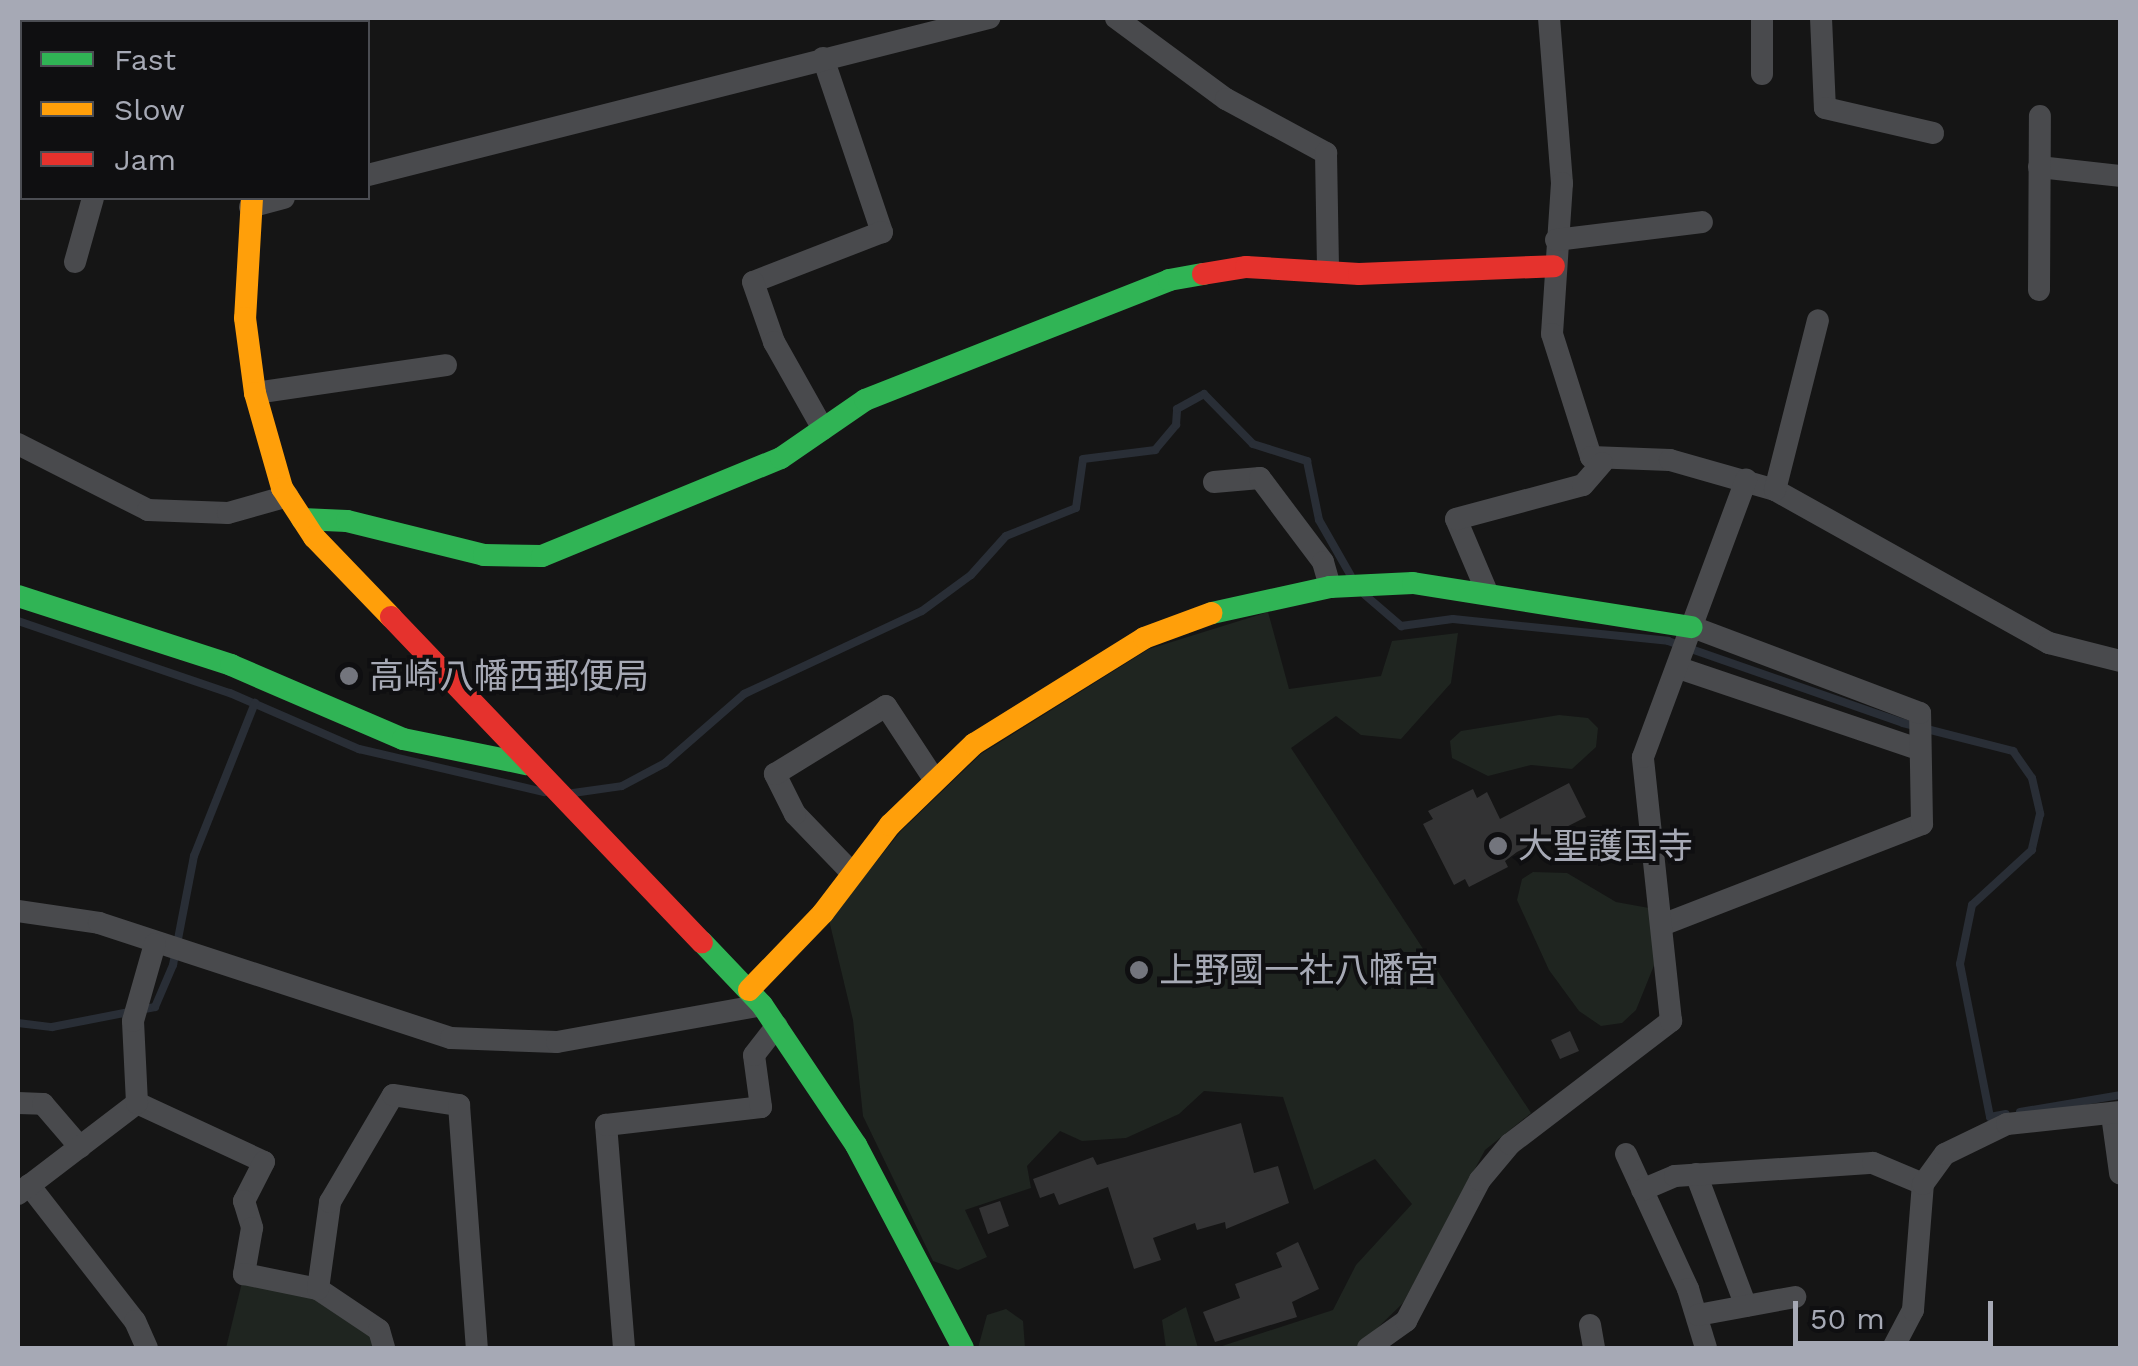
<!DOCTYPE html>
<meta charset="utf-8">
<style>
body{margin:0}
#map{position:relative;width:2138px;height:1366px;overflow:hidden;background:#151515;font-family:"Work Sans","Noto Sans JP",sans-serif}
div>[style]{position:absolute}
.green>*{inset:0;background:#1f2520}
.stream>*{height:8px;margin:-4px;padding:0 4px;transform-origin:4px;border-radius:4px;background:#292e36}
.building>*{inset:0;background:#333334}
.street>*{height:22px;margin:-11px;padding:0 11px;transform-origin:11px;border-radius:11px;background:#494a4d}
.fast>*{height:22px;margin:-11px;padding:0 11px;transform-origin:11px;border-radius:11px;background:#30b455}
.slow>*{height:22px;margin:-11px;padding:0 11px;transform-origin:11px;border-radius:11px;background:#ff9f0a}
.jam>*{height:22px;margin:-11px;padding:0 11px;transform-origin:11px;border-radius:11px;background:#e5322d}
.dots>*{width:28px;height:28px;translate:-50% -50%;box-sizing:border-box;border:5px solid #0f0f11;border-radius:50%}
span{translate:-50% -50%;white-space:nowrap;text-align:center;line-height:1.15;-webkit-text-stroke:8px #0f0f11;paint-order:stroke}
.poi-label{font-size:35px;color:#a6a9b5}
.left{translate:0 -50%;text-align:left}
.frame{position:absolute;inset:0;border:20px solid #a6a9b5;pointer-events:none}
.legend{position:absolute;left:20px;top:20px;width:350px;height:180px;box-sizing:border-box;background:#0f0f11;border:2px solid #4b4d53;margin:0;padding:12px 18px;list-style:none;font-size:30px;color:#a6a9b5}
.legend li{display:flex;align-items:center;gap:20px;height:50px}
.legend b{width:50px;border:2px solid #4b4d53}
.scale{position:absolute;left:1793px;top:1301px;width:200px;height:45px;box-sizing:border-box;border:5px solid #a6a9b5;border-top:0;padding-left:12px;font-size:30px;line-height:35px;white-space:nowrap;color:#a6a9b5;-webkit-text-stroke:8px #0f0f11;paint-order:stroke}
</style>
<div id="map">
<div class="green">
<i style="clip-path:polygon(1268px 612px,1289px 689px,1381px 676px,1392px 641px,1458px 633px,1451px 683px,1401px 739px,1361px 735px,1336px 716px,1291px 748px,1531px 1113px,1485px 1150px,1403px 1303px,1357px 1348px,1216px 1348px,1333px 1310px,1356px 1265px,1412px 1204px,1375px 1159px,1314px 1190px,1283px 1097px,1204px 1091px,1179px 1114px,1126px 1138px,1082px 1141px,1060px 1131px,1027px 1166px,1031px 1188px,965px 1210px,987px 1257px,958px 1270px,933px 1261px,863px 1116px,853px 1020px,829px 920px,901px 831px,981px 754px,1149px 649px)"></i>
<i style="clip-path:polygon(1559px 715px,1588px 718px,1598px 728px,1596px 747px,1572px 769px,1531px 765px,1488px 776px,1452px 758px,1450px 741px,1461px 731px)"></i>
<i style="clip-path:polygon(1533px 872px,1567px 873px,1616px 902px,1649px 908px,1657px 958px,1636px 1010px,1622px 1023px,1601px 1026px,1579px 1011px,1549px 970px,1517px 900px,1522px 879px)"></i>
<i style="clip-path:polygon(244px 1274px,318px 1289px,384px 1348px,226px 1348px)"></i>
<i style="clip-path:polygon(1186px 1307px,1198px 1348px,1166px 1348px,1162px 1320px)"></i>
<i style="clip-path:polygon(1006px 1309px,1023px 1321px,1025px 1348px,978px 1348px,987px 1315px)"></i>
</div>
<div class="stream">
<i style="left:1365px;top:595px;width:48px;rotate:40.7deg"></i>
<i style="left:1401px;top:626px;width:52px;rotate:-7.7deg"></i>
<i style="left:1453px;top:619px;width:216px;rotate:5.8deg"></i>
<i style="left:1668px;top:641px;width:249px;rotate:19.2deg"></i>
<i style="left:1903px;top:723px;width:114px;rotate:14.3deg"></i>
<i style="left:2013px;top:751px;width:33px;rotate:55deg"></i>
<i style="left:2032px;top:778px;width:37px;rotate:77deg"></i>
<i style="left:2040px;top:814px;width:37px;rotate:103deg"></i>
<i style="left:2032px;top:850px;width:81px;rotate:137.5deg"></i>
<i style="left:1972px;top:905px;width:60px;rotate:101.5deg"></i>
<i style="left:1960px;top:964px;width:156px;rotate:78.9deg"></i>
<i style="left:1990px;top:1117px;width:16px;rotate:-11deg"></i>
<i style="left:18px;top:621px;width:224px;rotate:18.8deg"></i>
<i style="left:230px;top:693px;width:141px;rotate:23.5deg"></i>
<i style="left:359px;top:749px;width:190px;rotate:13.1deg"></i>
<i style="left:573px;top:793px;width:49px;rotate:-8.1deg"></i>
<i style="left:622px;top:786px;width:49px;rotate:-28.1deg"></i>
<i style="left:665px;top:763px;width:105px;rotate:-41.1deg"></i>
<i style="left:744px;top:694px;width:196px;rotate:-25deg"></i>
<i style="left:922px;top:611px;width:61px;rotate:-36.3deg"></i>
<i style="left:971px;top:575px;width:52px;rotate:-48.1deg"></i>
<i style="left:1006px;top:536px;width:75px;rotate:-21.8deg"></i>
<i style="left:1076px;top:508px;width:49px;rotate:-81.9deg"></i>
<i style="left:1083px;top:459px;width:73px;rotate:-7.1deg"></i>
<i style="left:1155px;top:450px;width:33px;rotate:-50deg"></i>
<i style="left:1176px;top:425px;width:16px;rotate:-86deg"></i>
<i style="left:1177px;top:409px;width:31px;rotate:-29deg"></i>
<i style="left:1204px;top:394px;width:70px;rotate:45.6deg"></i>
<i style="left:1253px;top:444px;width:57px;rotate:17.5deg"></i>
<i style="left:1307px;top:461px;width:60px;rotate:78.5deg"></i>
<i style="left:1319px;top:520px;width:64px;rotate:60.3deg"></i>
<i style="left:18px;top:1023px;width:34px;rotate:7deg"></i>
<i style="left:52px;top:1027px;width:105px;rotate:-11deg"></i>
<i style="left:155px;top:1007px;width:46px;rotate:-66.8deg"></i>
<i style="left:173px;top:965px;width:111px;rotate:-79.1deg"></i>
<i style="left:194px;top:856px;width:165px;rotate:-68.3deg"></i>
<i style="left:2020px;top:1112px;width:101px;rotate:-9.6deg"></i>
</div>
<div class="building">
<i style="clip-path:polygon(1569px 783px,1586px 817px,1517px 852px,1505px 861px,1508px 867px,1469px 887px,1465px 879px,1454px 885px,1423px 824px,1433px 819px,1428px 811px,1473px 789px,1477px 798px,1487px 792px,1500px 819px)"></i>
<i style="clip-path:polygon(1570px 1031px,1579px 1051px,1560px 1059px,1551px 1040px)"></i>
<i style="clip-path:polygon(1241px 1123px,1254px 1173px,1278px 1166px,1289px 1203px,1226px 1229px,1225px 1222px,1197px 1230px,1195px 1223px,1153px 1238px,1161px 1260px,1134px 1269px,1108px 1187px,1059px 1205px,1054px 1193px,1040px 1198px,1033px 1179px,1093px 1157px,1097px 1165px)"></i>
<i style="clip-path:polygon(1000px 1201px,1009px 1226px,988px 1234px,979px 1208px)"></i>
<i style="clip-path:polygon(1298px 1242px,1319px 1289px,1292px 1302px,1297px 1317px,1215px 1342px,1203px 1312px,1240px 1298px,1235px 1284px,1282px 1267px,1276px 1253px)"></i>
</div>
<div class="street">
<i style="left:1116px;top:18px;width:137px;rotate:36.4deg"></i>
<i style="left:1226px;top:99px;width:114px;rotate:28.4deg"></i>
<i style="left:1326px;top:153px;width:116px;rotate:89deg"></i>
<i style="left:1549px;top:18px;width:166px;rotate:85.5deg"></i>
<i style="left:1562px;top:183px;width:151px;rotate:93.8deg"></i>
<i style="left:1552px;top:334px;width:129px;rotate:72.4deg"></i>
<i style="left:1591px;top:457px;width:79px;rotate:2.2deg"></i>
<i style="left:1670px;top:460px;width:109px;rotate:15.9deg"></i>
<i style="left:1775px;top:490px;width:314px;rotate:29.2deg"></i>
<i style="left:2049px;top:643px;width:73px;rotate:14.2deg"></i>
<i style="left:1821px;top:18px;width:90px;rotate:87.5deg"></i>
<i style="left:1825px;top:108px;width:111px;rotate:13deg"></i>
<i style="left:18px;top:52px;width:4px;rotate:14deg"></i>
<i style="left:823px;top:58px;width:184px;rotate:71.3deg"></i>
<i style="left:882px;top:232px;width:138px;rotate:158.8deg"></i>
<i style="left:753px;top:282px;width:64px;rotate:70.7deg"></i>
<i style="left:774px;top:342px;width:100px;rotate:60.6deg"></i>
<i style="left:1762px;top:74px;width:56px;rotate:-90deg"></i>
<i style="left:2039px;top:167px;width:81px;rotate:6.3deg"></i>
<i style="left:368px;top:175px;width:641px;rotate:-14.19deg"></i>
<i style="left:250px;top:207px;width:35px;rotate:-15deg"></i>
<i style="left:1556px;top:240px;width:147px;rotate:-7deg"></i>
<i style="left:75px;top:262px;width:66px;rotate:-74.3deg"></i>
<i style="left:2039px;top:290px;width:174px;rotate:-89.7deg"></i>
<i style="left:255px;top:393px;width:193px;rotate:-8.3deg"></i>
<i style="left:18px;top:444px;width:146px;rotate:26.9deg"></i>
<i style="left:148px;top:510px;width:80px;rotate:2.1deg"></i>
<i style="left:228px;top:513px;width:62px;rotate:-15.8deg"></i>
<i style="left:1214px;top:482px;width:46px;rotate:-5deg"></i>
<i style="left:1260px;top:478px;width:105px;rotate:53.1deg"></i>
<i style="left:1323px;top:562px;width:26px;rotate:74deg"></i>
<i style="left:1775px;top:490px;width:175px;rotate:-75.8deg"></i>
<i style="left:1487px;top:592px;width:79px;rotate:-113deg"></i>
<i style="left:1456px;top:519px;width:131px;rotate:-15deg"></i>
<i style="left:1583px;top:485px;width:29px;rotate:-49deg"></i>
<i style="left:1679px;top:668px;width:252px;rotate:18.7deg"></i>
<i style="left:852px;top:873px;width:82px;rotate:-134deg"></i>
<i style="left:795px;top:814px;width:45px;rotate:-116.6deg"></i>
<i style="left:775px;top:774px;width:130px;rotate:-31.5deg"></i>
<i style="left:886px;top:706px;width:87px;rotate:56.7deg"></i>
<i style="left:18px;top:911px;width:82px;rotate:8.4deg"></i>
<i style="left:99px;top:923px;width:370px;rotate:18.1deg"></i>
<i style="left:451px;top:1038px;width:106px;rotate:2.2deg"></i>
<i style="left:557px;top:1042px;width:208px;rotate:-10.2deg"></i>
<i style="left:1662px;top:925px;width:279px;rotate:-21.2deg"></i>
<i style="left:1922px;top:824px;width:111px;rotate:-91deg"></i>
<i style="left:1920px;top:713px;width:244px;rotate:-159.3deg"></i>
<i style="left:18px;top:1103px;width:25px;rotate:2deg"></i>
<i style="left:43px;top:1104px;width:57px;rotate:49.3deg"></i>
<i style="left:137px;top:1103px;width:140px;rotate:24.9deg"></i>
<i style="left:264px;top:1162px;width:44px;rotate:117.1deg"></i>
<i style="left:244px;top:1201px;width:28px;rotate:73deg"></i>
<i style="left:252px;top:1228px;width:47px;rotate:99.9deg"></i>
<i style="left:244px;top:1274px;width:76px;rotate:11.5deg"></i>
<i style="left:318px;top:1289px;width:73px;rotate:33.9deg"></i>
<i style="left:379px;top:1330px;width:19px;rotate:74deg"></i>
<i style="left:2112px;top:1115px;width:59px;rotate:82.1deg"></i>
<i style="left:1626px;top:1154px;width:149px;rotate:65.3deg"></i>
<i style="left:1688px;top:1289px;width:62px;rotate:73deg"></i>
<i style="left:1696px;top:1174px;width:141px;rotate:69.3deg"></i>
<i style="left:29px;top:1185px;width:172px;rotate:52.1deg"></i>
<i style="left:135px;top:1321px;width:30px;rotate:66deg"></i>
<i style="left:1642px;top:1190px;width:36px;rotate:-23deg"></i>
<i style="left:1675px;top:1176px;width:198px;rotate:-3.8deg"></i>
<i style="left:1873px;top:1163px;width:54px;rotate:22.8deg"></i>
<i style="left:18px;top:1194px;width:150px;rotate:-37.4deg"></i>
<i style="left:137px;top:1103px;width:82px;rotate:-92.8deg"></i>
<i style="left:133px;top:1021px;width:80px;rotate:-74.1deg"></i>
<i style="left:318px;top:1289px;width:88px;rotate:-82.1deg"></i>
<i style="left:330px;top:1202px;width:124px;rotate:-59.5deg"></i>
<i style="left:393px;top:1095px;width:67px;rotate:8.6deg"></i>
<i style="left:459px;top:1105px;width:244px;rotate:85.8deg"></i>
<i style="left:1698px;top:1315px;width:99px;rotate:-10.5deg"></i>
<i style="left:1590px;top:1325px;width:23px;rotate:80deg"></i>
<i style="left:624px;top:1348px;width:224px;rotate:-94.6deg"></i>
<i style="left:606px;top:1125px;width:156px;rotate:-6.6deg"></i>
<i style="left:761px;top:1107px;width:52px;rotate:-97.7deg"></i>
<i style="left:754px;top:1055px;width:37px;rotate:-52deg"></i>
<i style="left:1368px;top:1348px;width:47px;rotate:-35.4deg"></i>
<i style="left:1406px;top:1321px;width:159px;rotate:-62.3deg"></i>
<i style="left:1480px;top:1180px;width:47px;rotate:-50.2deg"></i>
<i style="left:1510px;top:1144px;width:203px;rotate:-37.4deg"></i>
<i style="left:1671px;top:1021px;width:265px;rotate:-96.1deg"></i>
<i style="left:1643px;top:757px;width:296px;rotate:-69.6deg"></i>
<i style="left:1893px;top:1348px;width:43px;rotate:-62.2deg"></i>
<i style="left:1913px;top:1310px;width:126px;rotate:-85.5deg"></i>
<i style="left:1923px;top:1184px;width:37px;rotate:-54deg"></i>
<i style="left:1945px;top:1154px;width:69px;rotate:-25.8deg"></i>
<i style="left:2007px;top:1124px;width:114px;rotate:-6.1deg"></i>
</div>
<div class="fast">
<i style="left:302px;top:519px;width:45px;rotate:2.5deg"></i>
<i style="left:347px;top:521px;width:141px;rotate:13.9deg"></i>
<i style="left:484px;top:555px;width:58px;rotate:1deg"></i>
<i style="left:542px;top:556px;width:258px;rotate:-22.3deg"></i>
<i style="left:781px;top:458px;width:102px;rotate:-34.6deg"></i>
<i style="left:865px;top:400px;width:327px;rotate:-21.5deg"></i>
<i style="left:1169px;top:280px;width:35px;rotate:-10deg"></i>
<i style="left:18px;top:596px;width:224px;rotate:17.9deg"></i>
<i style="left:231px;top:665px;width:187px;rotate:23.3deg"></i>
<i style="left:403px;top:739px;width:126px;rotate:11.5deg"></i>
<i style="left:1212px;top:613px;width:121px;rotate:-12.4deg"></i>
<i style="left:1330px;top:587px;width:83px;rotate:-2.8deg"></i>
<i style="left:1413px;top:583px;width:282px;rotate:9deg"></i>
<i style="left:702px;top:942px;width:87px;rotate:46.4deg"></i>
<i style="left:762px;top:1005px;width:169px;rotate:56.1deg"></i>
<i style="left:856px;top:1145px;width:229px;rotate:62.2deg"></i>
</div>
<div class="slow">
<i style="left:284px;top:22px;width:4px;rotate:-76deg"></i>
<i style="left:252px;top:198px;width:120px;rotate:93.3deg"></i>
<i style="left:245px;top:318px;width:76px;rotate:82.4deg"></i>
<i style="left:255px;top:393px;width:99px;rotate:74.1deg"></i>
<i style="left:282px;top:488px;width:59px;rotate:56.9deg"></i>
<i style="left:314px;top:537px;width:111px;rotate:46.1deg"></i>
<i style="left:749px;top:990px;width:107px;rotate:-46.1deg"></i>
<i style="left:823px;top:913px;width:111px;rotate:-52.7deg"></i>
<i style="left:890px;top:825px;width:117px;rotate:-44deg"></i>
<i style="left:974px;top:744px;width:200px;rotate:-31.9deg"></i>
<i style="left:1144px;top:638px;width:72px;rotate:-20.2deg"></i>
</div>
<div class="jam">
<i style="left:1203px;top:274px;width:44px;rotate:-9.2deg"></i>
<i style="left:1246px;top:267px;width:113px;rotate:3.5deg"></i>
<i style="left:1359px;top:274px;width:195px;rotate:-2.3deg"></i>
<i style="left:391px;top:617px;width:450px;rotate:46.3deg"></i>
</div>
<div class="dots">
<i style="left:349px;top:676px;background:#73757d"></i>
<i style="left:1498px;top:846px;background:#73757d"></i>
<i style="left:1139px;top:970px;background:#73757d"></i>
</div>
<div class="poi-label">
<span class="left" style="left:369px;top:676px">高崎八幡西郵便局</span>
<span class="left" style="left:1518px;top:846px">大聖護国寺</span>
<span class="left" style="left:1159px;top:970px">上野國一社八幡宮</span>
</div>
<div class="frame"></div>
<ul class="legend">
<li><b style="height:12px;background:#30b455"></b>Fast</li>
<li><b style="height:12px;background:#ff9f0a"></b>Slow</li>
<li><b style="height:12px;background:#e5322d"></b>Jam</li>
</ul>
<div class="scale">50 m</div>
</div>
